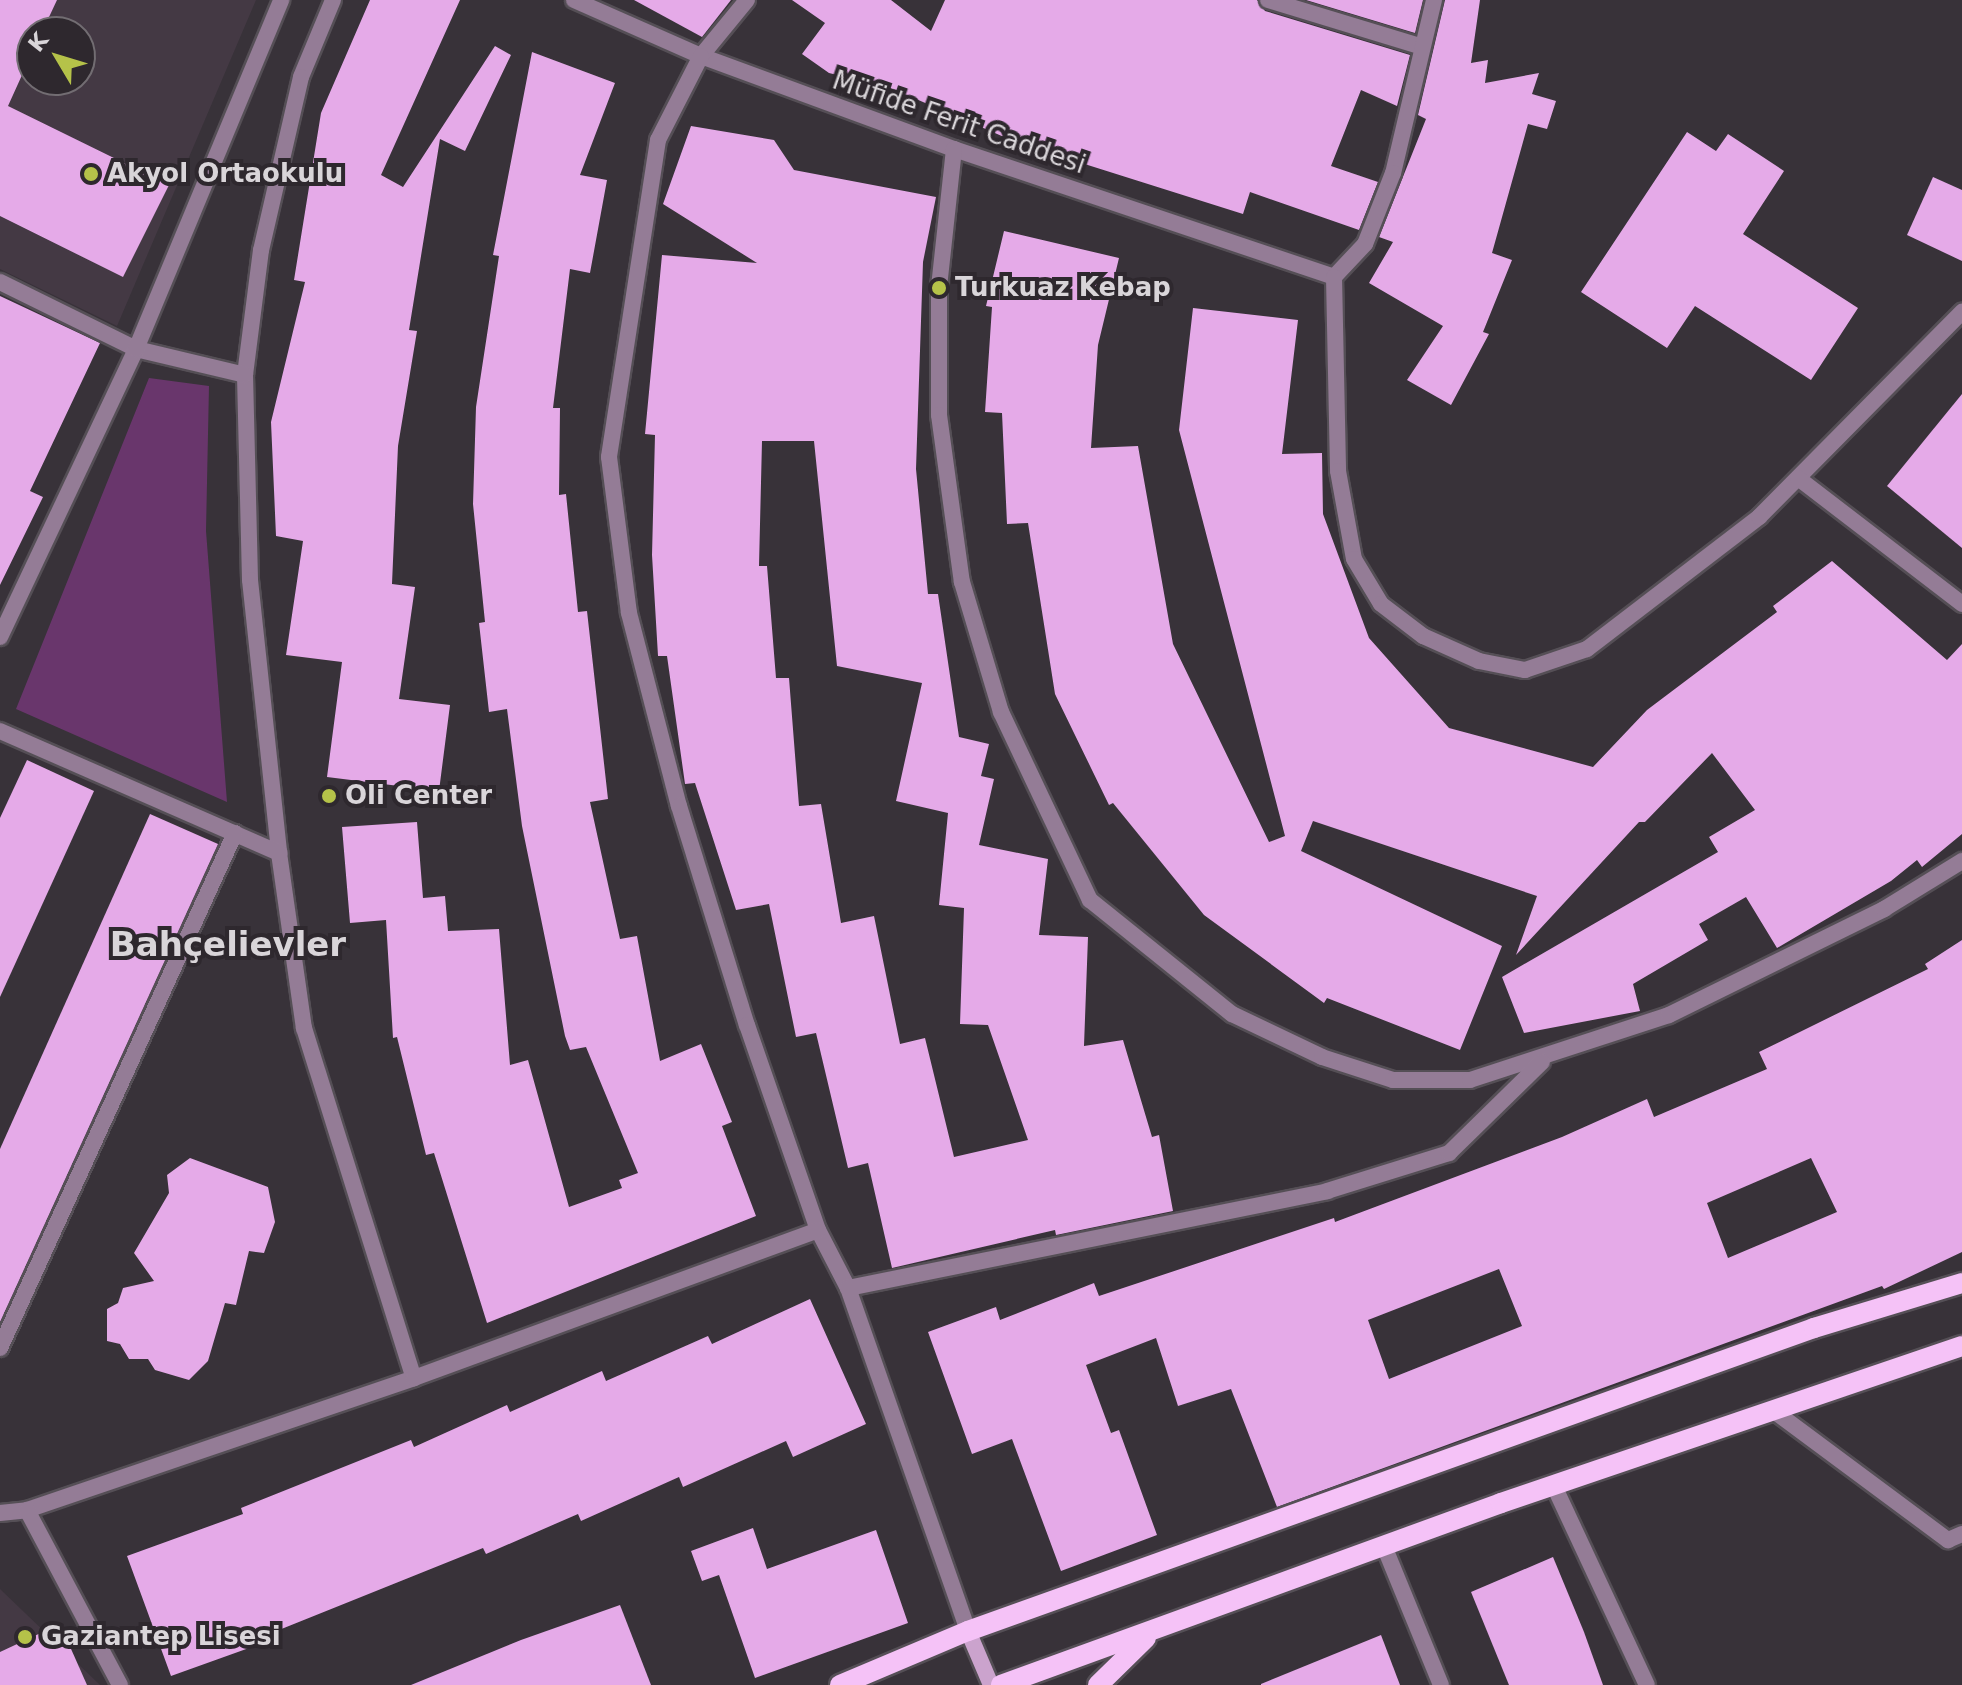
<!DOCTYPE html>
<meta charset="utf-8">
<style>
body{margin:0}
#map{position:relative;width:1962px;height:1685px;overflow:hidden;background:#383239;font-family:"DejaVu Sans",sans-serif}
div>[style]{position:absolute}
.built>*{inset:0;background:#443944}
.green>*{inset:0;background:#69366c}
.building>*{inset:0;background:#e5aae8}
.roads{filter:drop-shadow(2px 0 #554f56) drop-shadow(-2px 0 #554f56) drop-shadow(0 2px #554f56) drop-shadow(0 -2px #554f56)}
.service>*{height:16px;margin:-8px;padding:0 8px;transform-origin:8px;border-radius:8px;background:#947c96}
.minor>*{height:16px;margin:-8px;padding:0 8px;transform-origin:8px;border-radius:8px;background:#947c96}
.secondary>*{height:16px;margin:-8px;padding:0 8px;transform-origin:8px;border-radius:8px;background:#cba3cd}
.primary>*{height:20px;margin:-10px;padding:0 10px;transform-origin:10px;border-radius:10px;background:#f5c2f7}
.dots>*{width:22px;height:22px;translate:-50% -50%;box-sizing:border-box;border:4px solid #2e282e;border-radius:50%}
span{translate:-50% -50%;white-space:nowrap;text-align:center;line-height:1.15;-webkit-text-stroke:8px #2e282e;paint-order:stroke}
.street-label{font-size:26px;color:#d9d5d9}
.poi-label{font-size:26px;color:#d9d5d9;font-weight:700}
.left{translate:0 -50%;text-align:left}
.district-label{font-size:34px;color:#d9d5d9;font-weight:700}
.north{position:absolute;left:16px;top:16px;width:80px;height:80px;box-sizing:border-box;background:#2e282e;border:2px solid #726d72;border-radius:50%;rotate:308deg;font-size:22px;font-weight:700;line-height:32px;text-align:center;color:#d9d5d9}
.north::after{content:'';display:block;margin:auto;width:28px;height:36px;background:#b5c249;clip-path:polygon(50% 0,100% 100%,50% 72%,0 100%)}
</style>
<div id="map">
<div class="built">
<i style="clip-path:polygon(evenodd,0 0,256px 0,117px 326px,0 269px,0 0,32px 32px,80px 32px,80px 80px,32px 80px,32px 32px)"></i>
<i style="clip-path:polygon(0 1589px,100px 1685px,0 1685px)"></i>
</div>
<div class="green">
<i style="clip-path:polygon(149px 378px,209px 386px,206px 531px,227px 802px,16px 709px)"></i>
</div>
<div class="building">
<i style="clip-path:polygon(0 0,57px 0,42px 32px,32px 32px,32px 53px,8px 106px,169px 185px,123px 277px,0 216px)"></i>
<i style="clip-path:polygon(370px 0,460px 0,381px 175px,403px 187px,495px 46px,511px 55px,465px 151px,440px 139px,409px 330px,417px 331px,398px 446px,392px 584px,415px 587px,399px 699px,450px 705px,439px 791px,327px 777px,342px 662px,286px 655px,303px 541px,276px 536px,271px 422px,305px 282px,294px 280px,321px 113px)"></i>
<i style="clip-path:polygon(634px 0,731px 0,702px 37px)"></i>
<i style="clip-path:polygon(792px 0,891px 0,931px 31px,945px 0,1257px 0,1265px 11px,1410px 55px,1397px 106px,1361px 90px,1331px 166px,1378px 182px,1359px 230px,1250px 192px,1243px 214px,1018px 143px,865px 77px,862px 81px,829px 73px,802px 54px,825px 23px)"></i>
<i style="clip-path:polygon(1306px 0,1423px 0,1415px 33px)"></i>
<i style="clip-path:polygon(1445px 0,1480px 0,1471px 63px,1488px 60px,1485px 83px,1539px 73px,1532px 94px,1556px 101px,1547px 129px,1528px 124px,1492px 253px,1512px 260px,1483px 332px,1489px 334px,1451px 405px,1407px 380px,1443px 326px,1369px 283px,1393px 242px,1379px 237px,1426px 119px,1418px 115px)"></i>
<i style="clip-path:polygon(532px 52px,615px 83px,580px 175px,607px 180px,590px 273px,570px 269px,553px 408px,560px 408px,559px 495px,566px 494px,578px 612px,587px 611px,608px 799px,590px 802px,620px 939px,637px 936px,660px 1061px,701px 1044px,732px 1122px,722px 1126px,756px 1216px,487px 1323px,434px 1153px,426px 1155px,397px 1037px,393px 1038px,386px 920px,350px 923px,342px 827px,417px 822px,423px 898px,445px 896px,448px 931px,499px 929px,510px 1065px,528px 1060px,569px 1207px,622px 1188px,619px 1180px,638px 1173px,586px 1047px,570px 1050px,565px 1036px,522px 826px,507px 709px,489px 712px,479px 623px,485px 622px,473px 504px,476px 407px,499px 256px,493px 255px)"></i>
<i style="clip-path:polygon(evenodd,691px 126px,774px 140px,794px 170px,936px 197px,923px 262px,916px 469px,928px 594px,938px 594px,959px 737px,989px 744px,981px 776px,994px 779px,979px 845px,1048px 859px,1039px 935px,1088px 937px,1084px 1046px,1123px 1040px,1152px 1137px,1159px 1135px,1173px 1211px,1056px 1235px,1055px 1230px,892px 1268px,868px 1163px,848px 1168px,816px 1033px,796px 1037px,769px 904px,736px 910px,695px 783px,685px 784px,667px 656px,658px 656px,652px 555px,655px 435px,645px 434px,662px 255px,757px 263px,663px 204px,691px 126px,762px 441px,814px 441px,837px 666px,922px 683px,896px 801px,948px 813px,939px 905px,964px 908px,960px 1024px,988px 1025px,1028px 1140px,954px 1157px,925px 1038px,900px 1044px,874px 916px,841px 923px,821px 804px,799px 806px,789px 678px,776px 678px,767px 566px,759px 566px,762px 441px)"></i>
<i style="clip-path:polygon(1687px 132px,1716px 151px,1728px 134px,1784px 171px,1743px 234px,1858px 308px,1811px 380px,1695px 306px,1667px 348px,1581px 292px)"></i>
<i style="clip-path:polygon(1933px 177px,1962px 190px,1962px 261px,1907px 235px)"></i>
<i style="clip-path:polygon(1004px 231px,1119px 258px,1098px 345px,1091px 448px,1138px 446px,1173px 644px,1269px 842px,1285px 836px,1179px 430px,1193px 308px,1298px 320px,1282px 454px,1322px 453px,1323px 514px,1369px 638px,1449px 728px,1593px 767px,1647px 710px,1777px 612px,1773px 606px,1832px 561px,1947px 660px,1962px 644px,1962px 834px,1922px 867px,1917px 860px,1891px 881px,1777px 948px,1746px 897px,1699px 924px,1708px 940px,1633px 984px,1640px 1011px,1524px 1033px,1502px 977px,1718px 852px,1709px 837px,1755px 810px,1712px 753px,1645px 822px,1639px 822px,1516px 955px,1537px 896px,1313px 821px,1301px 851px,1502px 946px,1460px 1050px,1327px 998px,1324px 1003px,1204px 915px,1113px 803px,1109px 805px,1055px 694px,1028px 523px,1007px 524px,1002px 413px,985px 412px,992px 307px,986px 306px)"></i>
<i style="clip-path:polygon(0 296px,100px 343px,30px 491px,43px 497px,0 585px)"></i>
<i style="clip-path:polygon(1962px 394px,1962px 548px,1887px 486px)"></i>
<i style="clip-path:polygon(27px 760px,94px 791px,0 997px,0 818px)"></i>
<i style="clip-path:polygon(150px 814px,218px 844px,0 1322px,0 1149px)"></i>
<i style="clip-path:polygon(evenodd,1962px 940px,1962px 1252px,1884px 1289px,1882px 1286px,1277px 1507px,1231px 1389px,1178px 1406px,1156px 1338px,1086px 1365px,1111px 1433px,1119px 1430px,1157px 1535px,1061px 1571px,1012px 1439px,972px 1454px,928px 1332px,996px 1307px,1000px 1320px,1094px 1283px,1099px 1296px,1334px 1218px,1335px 1222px,1562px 1137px,1647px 1099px,1654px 1117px,1767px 1069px,1759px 1052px,1928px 969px,1925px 964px,1962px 940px,1811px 1158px,1837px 1212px,1728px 1258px,1707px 1203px,1811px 1158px,1962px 940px,1499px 1269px,1522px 1326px,1389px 1379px,1368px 1320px,1499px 1269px)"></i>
<i style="clip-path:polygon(190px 1158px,268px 1187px,275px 1222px,264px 1253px,249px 1251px,236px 1305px,225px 1303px,208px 1361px,189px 1380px,155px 1370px,148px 1359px,129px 1359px,120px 1344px,107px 1341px,107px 1309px,118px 1303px,123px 1288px,154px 1281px,134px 1253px,169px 1193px,167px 1175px)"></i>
<i style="clip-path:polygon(810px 1299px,866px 1424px,793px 1457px,786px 1441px,683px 1487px,679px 1477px,581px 1521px,578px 1514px,486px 1554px,483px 1548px,269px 1634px,271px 1640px,171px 1676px,127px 1556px,243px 1514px,241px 1508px,411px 1440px,414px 1447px,507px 1405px,510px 1412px,602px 1371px,606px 1381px,708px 1336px,712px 1344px)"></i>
<i style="clip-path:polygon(753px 1528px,767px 1569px,876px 1530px,908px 1623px,755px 1678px,719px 1575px,702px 1581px,691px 1551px)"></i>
<i style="clip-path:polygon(1553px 1557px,1584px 1632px,1603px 1685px,1509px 1685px,1471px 1592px)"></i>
<i style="clip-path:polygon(620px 1605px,651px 1685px,411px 1685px,521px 1640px)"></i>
<i style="clip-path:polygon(60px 1624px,87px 1685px,0 1685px,0 1652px)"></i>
<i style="clip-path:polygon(1381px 1635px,1400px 1685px,1261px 1685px,1261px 1684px)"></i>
</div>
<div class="roads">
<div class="service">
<i style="left:1774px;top:1411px;width:217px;rotate:36.6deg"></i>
<i style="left:1948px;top:1540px;width:15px;rotate:-23deg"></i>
</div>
<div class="minor">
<i style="left:333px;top:0;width:83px;rotate:112.6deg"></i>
<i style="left:301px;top:77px;width:178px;rotate:103deg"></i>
<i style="left:261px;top:250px;width:126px;rotate:97.3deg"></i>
<i style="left:245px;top:375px;width:205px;rotate:88.6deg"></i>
<i style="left:250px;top:580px;width:275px;rotate:83.9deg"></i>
<i style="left:279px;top:853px;width:177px;rotate:81.9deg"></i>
<i style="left:304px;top:1028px;width:367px;rotate:72.6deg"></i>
<i style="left:574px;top:0;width:139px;rotate:23.8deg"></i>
<i style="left:701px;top:56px;width:270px;rotate:20.2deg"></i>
<i style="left:954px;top:149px;width:401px;rotate:18.6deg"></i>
<i style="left:747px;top:0;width:72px;rotate:129.4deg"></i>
<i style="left:701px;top:56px;width:94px;rotate:117.1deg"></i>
<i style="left:658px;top:140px;width:321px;rotate:98.8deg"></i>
<i style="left:609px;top:457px;width:157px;rotate:82.7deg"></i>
<i style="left:629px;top:613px;width:199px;rotate:75.5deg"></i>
<i style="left:679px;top:806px;width:229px;rotate:72.8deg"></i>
<i style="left:747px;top:1025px;width:217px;rotate:70.9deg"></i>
<i style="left:818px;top:1230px;width:65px;rotate:62.7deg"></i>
<i style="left:848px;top:1288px;width:363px;rotate:70.7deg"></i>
<i style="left:1268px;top:0;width:158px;rotate:16.9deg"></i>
<i style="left:1434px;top:0;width:178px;rotate:103.3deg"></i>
<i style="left:1393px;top:173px;width:76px;rotate:111.5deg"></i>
<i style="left:1365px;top:244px;width:45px;rotate:133.2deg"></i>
<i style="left:1334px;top:277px;width:194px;rotate:88.8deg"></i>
<i style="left:1338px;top:471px;width:89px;rotate:79.7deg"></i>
<i style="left:1354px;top:559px;width:52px;rotate:59deg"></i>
<i style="left:1381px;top:604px;width:53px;rotate:37.3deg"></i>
<i style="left:1423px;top:636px;width:61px;rotate:24.1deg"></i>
<i style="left:1479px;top:661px;width:47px;rotate:11.1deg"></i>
<i style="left:1525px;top:670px;width:65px;rotate:-18.7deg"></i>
<i style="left:1587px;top:649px;width:217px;rotate:-37.5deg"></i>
<i style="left:1759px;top:517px;width:289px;rotate:-45.3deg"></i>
<i style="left:954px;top:149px;width:140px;rotate:96.2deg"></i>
<i style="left:939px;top:288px;width:127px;rotate:90deg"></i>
<i style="left:939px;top:415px;width:169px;rotate:82.2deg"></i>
<i style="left:962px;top:582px;width:136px;rotate:73.3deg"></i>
<i style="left:1001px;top:712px;width:208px;rotate:64.7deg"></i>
<i style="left:1090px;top:900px;width:182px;rotate:38.8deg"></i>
<i style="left:1232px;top:1014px;width:100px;rotate:25.5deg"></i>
<i style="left:1322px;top:1057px;width:75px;rotate:17.9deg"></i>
<i style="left:1393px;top:1080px;width:77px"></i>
<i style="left:1470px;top:1080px;width:209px;rotate:-18.1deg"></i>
<i style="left:1669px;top:1015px;width:240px;rotate:-26.2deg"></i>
<i style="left:1884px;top:909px;width:92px;rotate:-31.6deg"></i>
<i style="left:0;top:282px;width:152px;rotate:26.2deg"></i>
<i style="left:136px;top:349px;width:112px;rotate:13.4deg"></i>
<i style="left:1798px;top:478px;width:207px;rotate:37.5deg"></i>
<i style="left:0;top:637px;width:318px;rotate:-64.7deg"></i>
<i style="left:136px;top:349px;width:378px;rotate:-67.4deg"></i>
<i style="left:0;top:731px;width:305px;rotate:23.6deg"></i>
<i style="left:848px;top:1288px;width:489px;rotate:-11.4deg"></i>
<i style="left:1327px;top:1191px;width:128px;rotate:-17.3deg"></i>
<i style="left:1449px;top:1153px;width:130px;rotate:-44.4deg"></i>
<i style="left:0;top:1348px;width:566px;rotate:-65.47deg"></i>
<i style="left:1555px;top:1488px;width:217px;rotate:65deg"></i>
<i style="left:27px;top:1510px;width:409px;rotate:-18.8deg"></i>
<i style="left:414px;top:1378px;width:430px;rotate:-20.1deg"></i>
<i style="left:0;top:1513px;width:27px;rotate:-6deg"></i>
<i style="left:27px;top:1510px;width:198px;rotate:62deg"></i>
<i style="left:1384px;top:1546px;width:150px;rotate:67.7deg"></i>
</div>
<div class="secondary">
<i style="left:968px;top:1631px;width:59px;rotate:66.9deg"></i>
</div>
<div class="primary">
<i style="left:840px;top:1685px;width:139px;rotate:-22.9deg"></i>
<i style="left:968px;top:1631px;width:899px;rotate:-19.71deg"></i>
<i style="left:1814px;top:1328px;width:155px;rotate:-16.9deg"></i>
<i style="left:1001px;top:1685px;width:532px;rotate:-20deg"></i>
<i style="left:1501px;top:1503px;width:487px;rotate:-18.8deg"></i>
<i style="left:1098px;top:1685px;width:67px;rotate:-44.4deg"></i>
</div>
</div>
<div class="dots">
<i style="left:91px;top:174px;background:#b5c249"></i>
<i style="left:939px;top:288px;background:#b5c249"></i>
<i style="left:329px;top:796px;background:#b5c249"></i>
<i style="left:25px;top:1637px;background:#b5c249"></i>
</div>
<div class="street-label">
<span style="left:959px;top:123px;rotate:19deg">Müfide Ferit Caddesi</span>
</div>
<div class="poi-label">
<span class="left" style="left:107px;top:174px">Akyol Ortaokulu</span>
<span class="left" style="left:955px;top:288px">Turkuaz Kebap</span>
<span class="left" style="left:345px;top:796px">Oli Center</span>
<span class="left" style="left:41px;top:1637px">Gaziantep Lisesi</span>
</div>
<div class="district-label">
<span style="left:228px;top:945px">Bahçelievler</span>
</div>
<div class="north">K</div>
</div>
